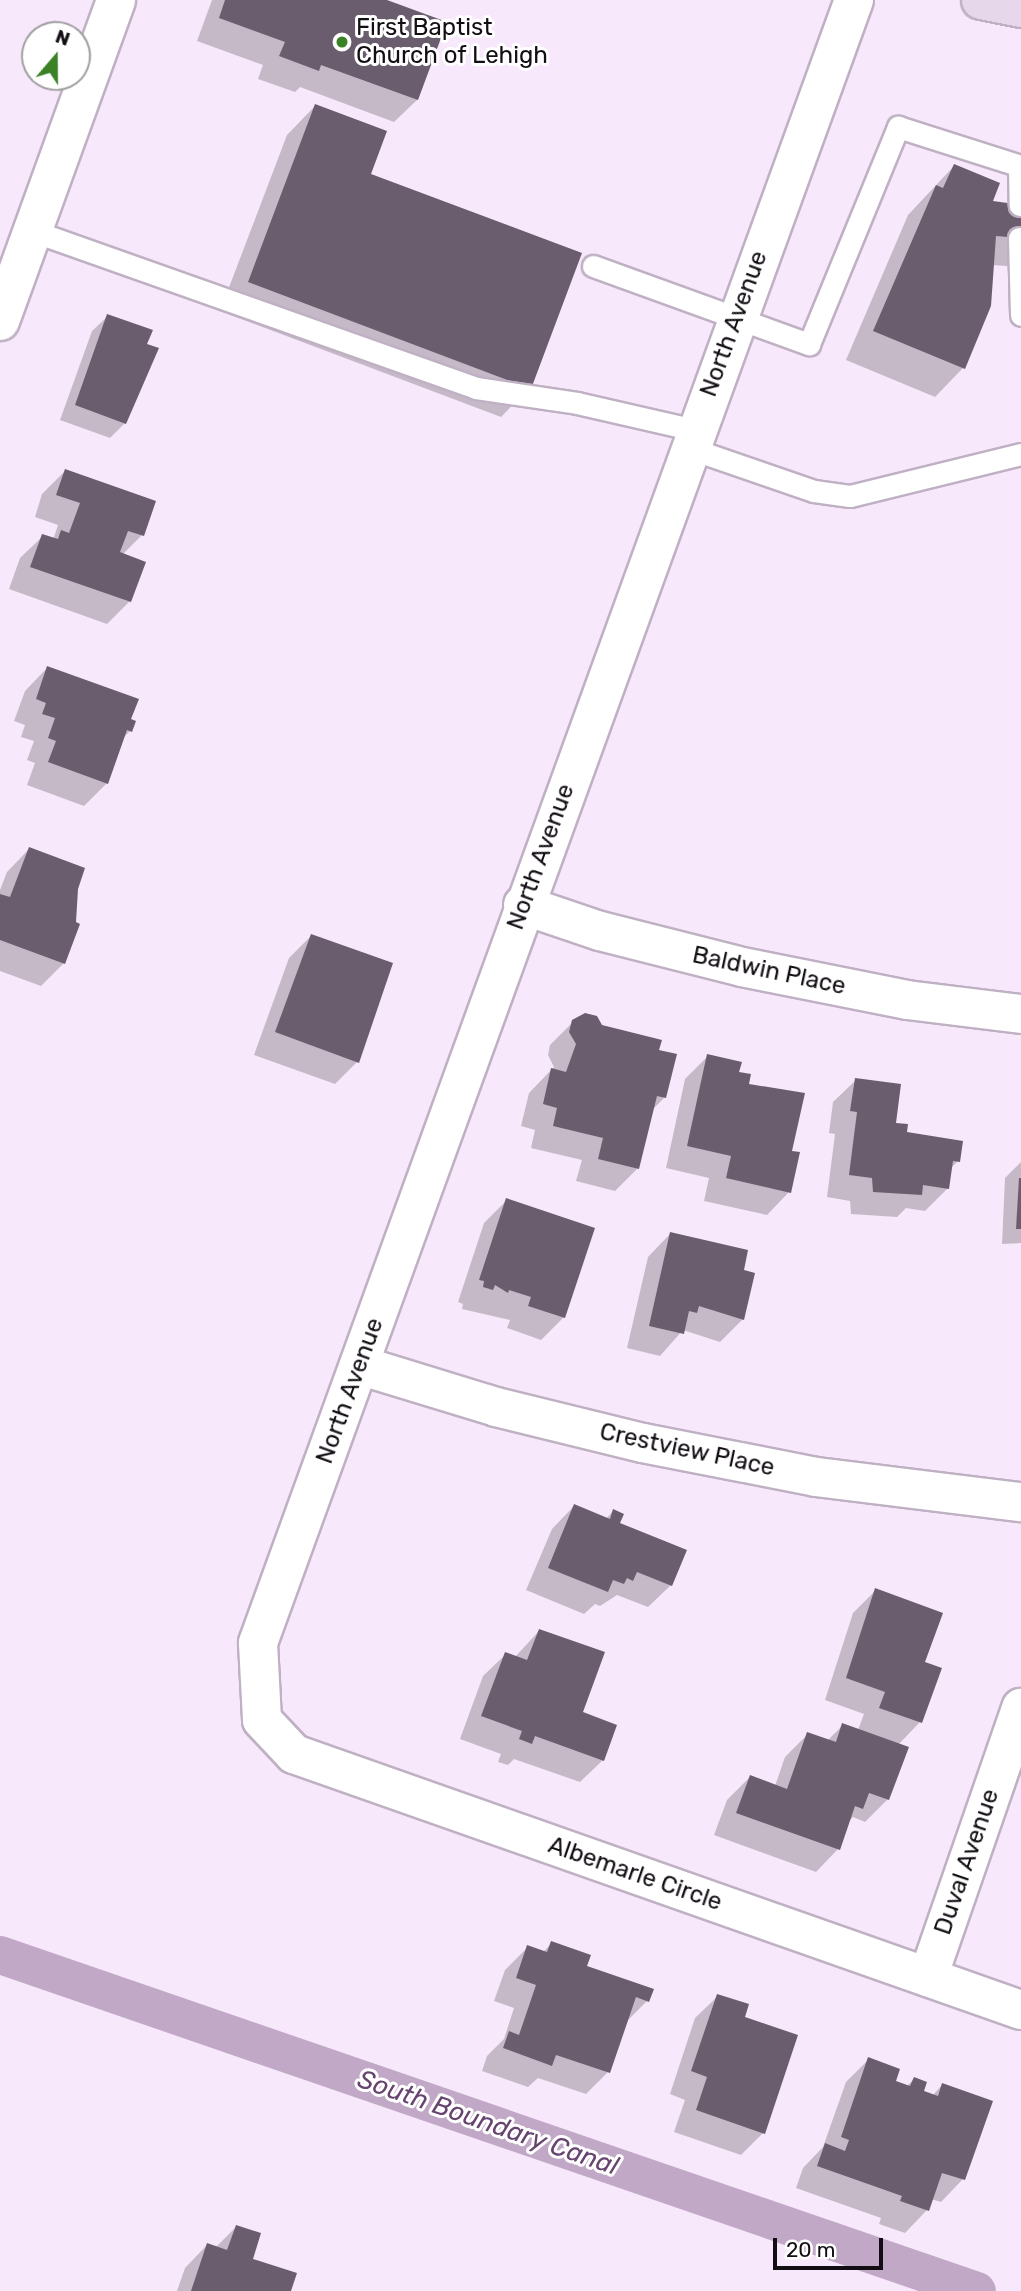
<!DOCTYPE html>
<style>
body{margin:0}
#map{position:relative;width:1021px;height:2291px;overflow:hidden;background:#f7e8fb;font-family:Rubik,sans-serif}
div>[style]{position:absolute}
.shadow>*{inset:0;background:#0003}
.canal>*{height:38px;margin:-19px;padding:0 19px;transform-origin:19px;border-radius:19px;background:#c0a8c6}
.building>*{inset:0;background:#6a5d6e}
.roads{filter:drop-shadow(2px 0 #bfb1c3) drop-shadow(-2px 0 #bfb1c3) drop-shadow(0 2px #bfb1c3) drop-shadow(0 -2px #bfb1c3)}
.lane>*{height:21px;margin:-10.5px;padding:0 10.5px;transform-origin:10.5px;border-radius:10.5px;background:#fff}
.street>*{height:38px;margin:-19px;padding:0 19px;transform-origin:19px;border-radius:19px;background:#fff}
.secondary>*{height:38px;margin:-19px;padding:0 19px;transform-origin:19px;border-radius:19px;background:#e7d7eb}
.dots>*{width:19px;height:19px;translate:-50% -50%;box-sizing:border-box;border:4px solid #fff;border-radius:50%}
span{translate:-50% -50%;white-space:nowrap;text-align:center;line-height:1.15;-webkit-text-stroke:6px #fff;paint-order:stroke}
.poi-label{font-size:24px;color:#130e14}
.left{translate:0 -50%;text-align:left}
.street-label{font-size:24px;color:#130e14}
.water-label{font-size:26px;color:#674470;font-style:italic}
.north{position:absolute;left:21px;top:21px;width:70px;height:70px;box-sizing:border-box;background:#fff;border:2px solid #a19fa1;border-radius:50%;rotate:20deg;font-size:19px;font-weight:700;line-height:28px;text-align:center;color:#130e14}
.north::after{content:'';display:block;margin:auto;width:24px;height:32px;background:#3b8126;clip-path:polygon(50% 0,100% 100%,50% 72%,0 100%)}
.scale{position:absolute;left:773px;top:2238px;width:110px;height:32px;box-sizing:border-box;border:4px solid #130e14;border-top:0;padding-left:9px;font-size:21px;line-height:24px;white-space:nowrap;color:#130e14;-webkit-text-stroke:5px #fff;paint-order:stroke}
</style>
<div id="map">
<div class="shadow">
<i style="clip-path:polygon(212px 0,382px 0,445px 23px,417px 100px,394px 122px,300px 87px,295px 92px,258px 79px,263px 65px,197px 41px)"></i>
<i style="clip-path:polygon(315px 106px,529px 388px,501px 417px,220px 311px,287px 135px)"></i>
<i style="clip-path:polygon(954px 166px,990px 202px,1021px 251px,1007px 266px,992px 265px,989px 306px,963px 368px,935px 397px,846px 360px,908px 215px)"></i>
<i style="clip-path:polygon(108px 316px,125px 423px,110px 438px,60px 420px,92px 331px)"></i>
<i style="clip-path:polygon(65px 471px,142px 535px,122px 555px,130px 601px,107px 624px,9px 589px,20px 558px,43px 536px,53px 540px,58px 525px,35px 517px,42px 494px)"></i>
<i style="clip-path:polygon(47px 668px,129px 720px,130px 731px,122px 739px,107px 783px,84px 806px,27px 785px,35px 763px,27px 760px,34px 741px,21px 737px,25px 725px,14px 721px,25px 691px)"></i>
<i style="clip-path:polygon(29px 849px,76px 888px,64px 963px,41px 986px,0 971px,0 890px,7px 872px)"></i>
<i style="clip-path:polygon(311px 936px,357px 1062px,335px 1084px,254px 1055px,289px 958px)"></i>
<i style="clip-path:polygon(573px 1022px,601px 1027px,657px 1051px,664px 1098px,652px 1110px,637px 1169px,615px 1191px,576px 1181px,582px 1160px,531px 1148px,535px 1130px,521px 1126px,529px 1093px,554px 1067px,548px 1055px,550px 1045px)"></i>
<i style="clip-path:polygon(708px 1056px,746px 1086px,790px 1152px,789px 1192px,767px 1215px,704px 1201px,709px 1178px,666px 1168px,685px 1079px)"></i>
<i style="clip-path:polygon(856px 1080px,905px 1134px,958px 1161px,950px 1169px,948px 1188px,925px 1211px,906px 1208px,897px 1217px,851px 1214px,850px 1201px,827px 1197px,835px 1134px,829px 1133px,833px 1102px)"></i>
<i style="clip-path:polygon(1021px 1162px,1021px 1243px,1002px 1244px,1005px 1178px)"></i>
<i style="clip-path:polygon(507px 1200px,564px 1317px,541px 1340px,507px 1328px,510px 1320px,462px 1309px,463px 1304px,458px 1302px,484px 1223px)"></i>
<i style="clip-path:polygon(670px 1234px,743px 1319px,720px 1342px,683px 1330px,660px 1356px,627px 1348px,648px 1257px)"></i>
<i style="clip-path:polygon(574px 1506px,606px 1519px,613px 1511px,618px 1524px,671px 1585px,648px 1607px,617px 1595px,600px 1606px,595px 1604px,584px 1614px,526px 1590px,552px 1529px)"></i>
<i style="clip-path:polygon(875px 1591px,920px 1722px,898px 1745px,888px 1799px,865px 1822px,853px 1817px,848px 1822px,838px 1849px,816px 1872px,714px 1835px,727px 1800px,750px 1777px,775px 1786px,785px 1757px,808px 1734px,827px 1741px,843px 1725px,858px 1730px,864px 1714px,825px 1700px,853px 1613px)"></i>
<i style="clip-path:polygon(539px 1631px,603px 1760px,580px 1782px,514px 1759px,508px 1765px,498px 1762px,501px 1754px,460px 1739px,483px 1676px,506px 1654px,515px 1657px)"></i>
<i style="clip-path:polygon(552px 1943px,585px 1967px,647px 2001px,625px 2023px,608px 2072px,586px 2094px,538px 2078px,528px 2087px,482px 2071px,487px 2056px,504px 2039px,514px 2008px,494px 2001px,505px 1970px,528px 1947px,543px 1952px)"></i>
<i style="clip-path:polygon(718px 1996px,742px 2018px,763px 2133px,741px 2155px,674px 2132px,685px 2100px,670px 2094px,695px 2018px)"></i>
<i style="clip-path:polygon(869px 2059px,893px 2082px,906px 2087px,914px 2079px,921px 2092px,932px 2096px,942px 2085px,963px 2179px,941px 2202px,931px 2199px,927px 2210px,905px 2233px,879px 2224px,881px 2218px,796px 2188px,803px 2168px,823px 2147px,846px 2082px)"></i>
<i style="clip-path:polygon(236px 2227px,250px 2260px,289px 2291px,177px 2291px,185px 2268px,207px 2245px,215px 2248px)"></i>
</div>
<div class="canal">
<i style="left:0;top:1955px;width:1033px;rotate:18.98deg"></i>
</div>
<div class="building">
<i style="clip-path:polygon(225px 0,387px 0,447px 22px,418px 100px,321px 65px,319px 71px,279px 56px,285px 42px,219px 18px)"></i>
<i style="clip-path:polygon(315px 104px,387px 131px,371px 174px,582px 253px,531px 389px,248px 282px)"></i>
<i style="clip-path:polygon(954px 164px,1000px 183px,993px 201px,1021px 205px,1021px 238px,996px 236px,991px 306px,965px 369px,873px 331px,936px 185px,943px 188px)"></i>
<i style="clip-path:polygon(107px 314px,153px 330px,147px 344px,159px 348px,126px 424px,75px 405px)"></i>
<i style="clip-path:polygon(65px 469px,156px 501px,144px 536px,128px 531px,120px 552px,146px 562px,131px 602px,30px 567px,42px 534px,58px 539px,61px 530px,69px 533px,80px 503px,56px 495px)"></i>
<i style="clip-path:polygon(47px 666px,139px 699px,131px 719px,136px 721px,132px 732px,127px 730px,108px 784px,48px 762px,56px 741px,48px 738px,55px 718px,42px 714px,46px 703px,36px 699px)"></i>
<i style="clip-path:polygon(29px 847px,85px 868px,78px 889px,76px 922px,80px 924px,65px 964px,0 940px,0 894px,10px 897px)"></i>
<i style="clip-path:polygon(311px 934px,393px 963px,359px 1063px,275px 1032px)"></i>
<i style="clip-path:polygon(585px 1013px,597px 1016px,602px 1025px,662px 1040px,659px 1050px,677px 1054px,666px 1098px,657px 1096px,639px 1169px,598px 1159px,603px 1138px,553px 1126px,557px 1108px,543px 1104px,551px 1068px,566px 1072px,576px 1044px,569px 1032px,572px 1020px)"></i>
<i style="clip-path:polygon(707px 1054px,742px 1062px,739px 1072px,751px 1074px,749px 1084px,805px 1093px,792px 1151px,800px 1152px,791px 1193px,726px 1178px,731px 1156px,687px 1146px)"></i>
<i style="clip-path:polygon(855px 1078px,901px 1084px,896px 1123px,908px 1124px,907px 1132px,963px 1141px,960px 1162px,953px 1161px,949px 1189px,923px 1185px,922px 1195px,873px 1192px,872px 1178px,849px 1175px,857px 1112px,850px 1111px)"></i>
<i style="clip-path:polygon(1019px 1178px,1021px 1178px,1021px 1229px,1016px 1229px)"></i>
<i style="clip-path:polygon(506px 1198px,595px 1228px,565px 1318px,528px 1306px,531px 1297px,509px 1290px,508px 1293px,495px 1285px,493px 1290px,483px 1287px,484px 1281px,479px 1280px)"></i>
<i style="clip-path:polygon(670px 1232px,748px 1250px,744px 1270px,755px 1273px,744px 1320px,699px 1306px,697px 1313px,689px 1311px,684px 1334px,649px 1326px)"></i>
<i style="clip-path:polygon(574px 1504px,610px 1519px,613px 1509px,624px 1514px,620px 1523px,687px 1550px,672px 1586px,637px 1572px,633px 1581px,627px 1578px,624px 1584px,613px 1580px,608px 1592px,548px 1568px)"></i>
<i style="clip-path:polygon(875px 1588px,943px 1613px,925px 1662px,942px 1668px,922px 1723px,879px 1708px,885px 1692px,846px 1678px)"></i>
<i style="clip-path:polygon(539px 1629px,605px 1652px,583px 1712px,617px 1725px,604px 1761px,535px 1736px,532px 1744px,519px 1739px,522px 1731px,481px 1716px,505px 1652px,527px 1660px)"></i>
<i style="clip-path:polygon(842px 1723px,909px 1747px,889px 1800px,869px 1793px,863px 1809px,855px 1806px,840px 1850px,736px 1813px,750px 1775px,787px 1789px,807px 1732px,836px 1742px)"></i>
<i style="clip-path:polygon(551px 1941px,591px 1955px,587px 1966px,654px 1989px,649px 2002px,636px 1997px,610px 2073px,556px 2055px,552px 2066px,503px 2048px,509px 2031px,519px 2035px,536px 1985px,516px 1978px,527px 1945px,547px 1952px)"></i>
<i style="clip-path:polygon(717px 1994px,749px 2004px,745px 2017px,798px 2035px,765px 2134px,696px 2110px,707px 2077px,691px 2071px)"></i>
<i style="clip-path:polygon(868px 2057px,900px 2069px,896px 2081px,910px 2086px,914px 2077px,927px 2082px,924px 2091px,938px 2096px,942px 2083px,993px 2101px,965px 2180px,942px 2173px,929px 2211px,900px 2201px,902px 2196px,817px 2166px,825px 2143px,845px 2151px,849px 2140px,841px 2137px)"></i>
<i style="clip-path:polygon(236px 2225px,261px 2233px,253px 2259px,297px 2273px,291px 2291px,191px 2291px,207px 2243px,227px 2250px)"></i>
</div>
<div class="roads">
<div class="lane">
<i style="left:1019px;top:166px;width:39px;rotate:89deg"></i>
<i style="left:33px;top:231px;width:470px;rotate:19.5deg"></i>
<i style="left:476px;top:388px;width:102px;rotate:8.4deg"></i>
<i style="left:577px;top:403px;width:121px;rotate:12.9deg"></i>
<i style="left:1019px;top:238px;width:77px;rotate:88.5deg"></i>
<i style="left:593px;top:266px;width:230px;rotate:19.9deg"></i>
<i style="left:809px;top:344px;width:235px;rotate:-67.7deg"></i>
<i style="left:898px;top:127px;width:129px;rotate:17.6deg"></i>
<i style="left:689px;top:448px;width:132px;rotate:19deg"></i>
<i style="left:814px;top:491px;width:36px;rotate:8deg"></i>
<i style="left:850px;top:496px;width:176px;rotate:-13.8deg"></i>
</div>
<div class="street">
<i style="left:854px;top:0;width:1748px;rotate:109.94deg"></i>
<i style="left:258px;top:1643px;width:77px;rotate:87deg"></i>
<i style="left:262px;top:1720px;width:47px;rotate:46.7deg"></i>
<i style="left:294px;top:1754px;width:771px;rotate:19.4deg"></i>
<i style="left:0;top:321px;width:341px;rotate:-70.1deg"></i>
<i style="left:523px;top:905px;width:81px;rotate:18.7deg"></i>
<i style="left:600px;top:931px;width:146px;rotate:14.2deg"></i>
<i style="left:742px;top:967px;width:168px;rotate:11.3deg"></i>
<i style="left:907px;top:1000px;width:115px;rotate:7deg"></i>
<i style="left:359px;top:1365px;width:143px;rotate:17deg"></i>
<i style="left:496px;top:1407px;width:151px;rotate:13.8deg"></i>
<i style="left:643px;top:1443px;width:176px;rotate:11.1deg"></i>
<i style="left:816px;top:1477px;width:207px;rotate:7deg"></i>
<i style="left:928px;top:1977px;width:285px;rotate:-70.9deg"></i>
</div>
<div class="secondary">
<i style="left:981px;top:0;width:41px;rotate:11.3deg"></i>
</div>
</div>
<div class="dots">
<i style="left:342px;top:42px;background:#3b8126"></i>
</div>
<div class="poi-label">
<span class="left" style="left:356px;top:42px">First Baptist<br>Church of Lehigh</span>
</div>
<div class="street-label">
<span style="left:734px;top:324px;rotate:-70deg">North Avenue</span>
<span style="left:541px;top:857px;rotate:-70deg">North Avenue</span>
<span style="left:769px;top:971px;rotate:12deg">Baldwin Place</span>
<span style="left:350px;top:1391px;rotate:-70deg">North Avenue</span>
<span style="left:687px;top:1450px;rotate:12deg">Crestview Place</span>
<span style="left:967px;top:1862px;rotate:-71deg">Duval Avenue</span>
<span style="left:635px;top:1874px;rotate:19deg">Albemarle Circle</span>
</div>
<div class="water-label">
<span style="left:488px;top:2123px;rotate:19deg">South Boundary Canal</span>
</div>
<div class="north">N</div>
<div class="scale">20 m</div>
</div>
